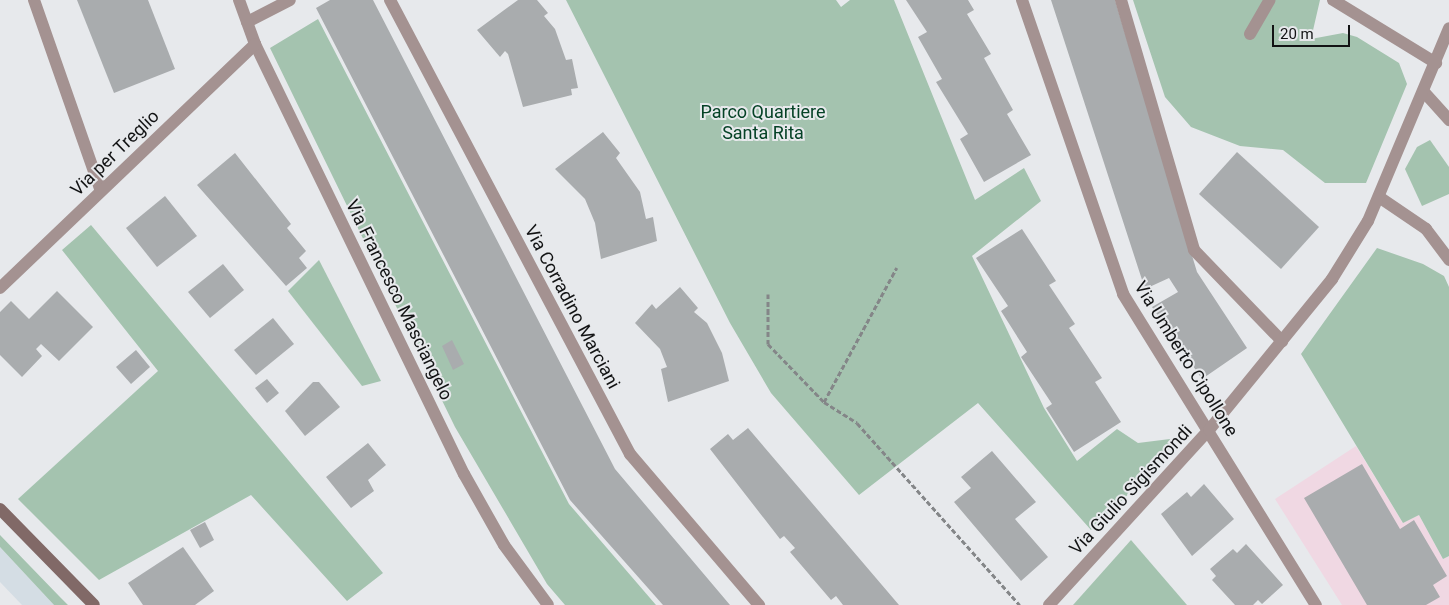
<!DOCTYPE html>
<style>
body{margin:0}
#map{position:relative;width:1449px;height:605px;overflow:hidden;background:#e7e9ec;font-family:Roboto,sans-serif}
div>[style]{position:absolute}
.built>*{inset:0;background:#d4dde4}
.industrial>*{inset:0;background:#f0d8e3}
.green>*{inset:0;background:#a4c3af}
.building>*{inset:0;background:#a9acae}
.path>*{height:3px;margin-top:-1.5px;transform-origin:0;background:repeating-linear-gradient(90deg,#848688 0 5px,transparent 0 7.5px)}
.service>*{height:12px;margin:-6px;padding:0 6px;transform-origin:6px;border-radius:6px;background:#a49291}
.minor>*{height:12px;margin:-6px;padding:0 6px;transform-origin:6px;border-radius:6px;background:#a49291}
.secondary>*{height:12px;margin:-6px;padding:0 6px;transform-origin:6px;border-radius:6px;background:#816967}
span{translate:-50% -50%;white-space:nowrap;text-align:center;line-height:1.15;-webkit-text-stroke:4px #e7e9ec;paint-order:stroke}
.park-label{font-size:18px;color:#054226}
.street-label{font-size:18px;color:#121314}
.scale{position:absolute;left:1272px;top:25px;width:78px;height:22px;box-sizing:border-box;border:2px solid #121314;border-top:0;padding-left:6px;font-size:15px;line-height:18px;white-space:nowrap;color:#121314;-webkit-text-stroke:4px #e7e9ec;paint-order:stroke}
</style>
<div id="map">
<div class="built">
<i style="clip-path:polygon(0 547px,54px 605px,22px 605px,0 582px)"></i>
</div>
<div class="industrial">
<i style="clip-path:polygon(1356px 446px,1403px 523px,1419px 515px,1443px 559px,1449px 556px,1449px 605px,1342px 605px,1275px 499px)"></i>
</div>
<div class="green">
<i style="clip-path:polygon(566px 0,836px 0,841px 7px,850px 0,894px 0,975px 200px,1024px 168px,1041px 201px,972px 256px,1044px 408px,1077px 461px,1117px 429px,1138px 443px,1170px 439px,1167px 457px,1091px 530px,978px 403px,859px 495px,771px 393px,730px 323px)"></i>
<i style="clip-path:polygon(1133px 0,1320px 0,1311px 39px,1343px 33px,1357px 37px,1399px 63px,1407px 84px,1366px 183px,1325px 183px,1283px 150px,1240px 146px,1191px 127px,1165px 97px)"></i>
<i style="clip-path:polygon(318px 19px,569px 504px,656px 605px,565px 605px,547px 584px,455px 427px,270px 48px)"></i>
<i style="clip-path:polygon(1430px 140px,1449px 167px,1449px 194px,1422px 206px,1405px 169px,1417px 147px)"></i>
<i style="clip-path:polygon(91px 225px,383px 573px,347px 601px,251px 495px,99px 580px,18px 499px,158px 371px,62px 250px)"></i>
<i style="clip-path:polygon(1377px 248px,1423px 264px,1444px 276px,1449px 287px,1449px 556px,1443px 559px,1419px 515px,1403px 523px,1301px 354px)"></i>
<i style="clip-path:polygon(319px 260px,381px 381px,362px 386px,288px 291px)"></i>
<i style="clip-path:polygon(0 535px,59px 596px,68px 605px,54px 605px,0 547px)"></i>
<i style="clip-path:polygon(1131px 540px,1187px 605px,1073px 605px)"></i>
</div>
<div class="building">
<i style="clip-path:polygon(77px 0,148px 0,175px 69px,114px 93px)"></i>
<i style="clip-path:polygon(330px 0,373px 0,615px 469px,730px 605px,663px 605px,570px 500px,316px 8px)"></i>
<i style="clip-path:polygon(518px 0,537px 0,548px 13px,544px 16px,555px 29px,566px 60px,572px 59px,578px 88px,571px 89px,572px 95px,523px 107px,508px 54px,505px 51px,500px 57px,477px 30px)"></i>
<i style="clip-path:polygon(906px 0,968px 0,974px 10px,967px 14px,991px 54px,984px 58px,1013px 110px,1007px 114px,1031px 155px,984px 182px,960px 139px,968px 134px,936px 82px,942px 79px,918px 37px,927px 32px)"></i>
<i style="clip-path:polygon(1051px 0,1115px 0,1197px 272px,1247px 348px,1202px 379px,1152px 307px,1178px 292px,1169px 278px,1145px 289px)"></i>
<i style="clip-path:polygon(603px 132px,620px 153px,616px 158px,640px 192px,646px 219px,653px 217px,657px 241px,601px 259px,595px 223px,585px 199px,555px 169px)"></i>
<i style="clip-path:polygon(1237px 152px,1319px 227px,1281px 269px,1199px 194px)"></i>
<i style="clip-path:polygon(235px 153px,291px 224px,287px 228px,306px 251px,299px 258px,307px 268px,286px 286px,197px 185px)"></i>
<i style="clip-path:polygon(165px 196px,197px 236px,157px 267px,126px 228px)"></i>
<i style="clip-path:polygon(1022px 229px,1056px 281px,1049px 285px,1075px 324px,1069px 328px,1102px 378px,1095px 382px,1121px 422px,1074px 452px,1046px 408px,1052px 404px,1021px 357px,1027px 352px,1001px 311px,1008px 306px,976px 258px)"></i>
<i style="clip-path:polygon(223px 264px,244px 290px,210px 318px,188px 292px)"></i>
<i style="clip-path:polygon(680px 287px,698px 308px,694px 312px,707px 323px,722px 353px,729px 381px,668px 402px,661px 369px,667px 367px,660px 349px,635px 323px,652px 304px,656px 309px)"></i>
<i style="clip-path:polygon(57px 291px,93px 327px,59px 361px,41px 344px,36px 349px,42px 356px,22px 377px,0 355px,0 312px,11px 301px,29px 319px)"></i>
<i style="clip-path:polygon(273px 318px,294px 344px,256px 375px,234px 350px)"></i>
<i style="clip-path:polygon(452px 340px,464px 364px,453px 370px,442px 346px)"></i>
<i style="clip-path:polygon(136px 350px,150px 367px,131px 384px,116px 367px)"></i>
<i style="clip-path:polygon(267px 379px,279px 393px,267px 403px,255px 388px)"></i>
<i style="clip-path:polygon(313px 382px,319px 382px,340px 407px,305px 436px,285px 411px)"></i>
<i style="clip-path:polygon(748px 428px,899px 605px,843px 605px,836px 596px,831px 600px,790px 552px,795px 548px,784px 536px,780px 539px,710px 449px,728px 434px,733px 440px)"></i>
<i style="clip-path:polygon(368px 443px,386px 465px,368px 480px,374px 491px,351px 508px,326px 477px)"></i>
<i style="clip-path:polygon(992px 451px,1036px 502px,1015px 519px,1048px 557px,1021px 581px,954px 502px,971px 488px,961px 477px)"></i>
<i style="clip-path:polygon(1362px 464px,1400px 529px,1414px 520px,1447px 576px,1433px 585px,1440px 597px,1426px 605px,1367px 605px,1304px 498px)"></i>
<i style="clip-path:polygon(1204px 484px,1234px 519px,1192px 556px,1161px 514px,1187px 492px,1191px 497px)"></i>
<i style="clip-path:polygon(205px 522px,214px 540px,200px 548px,190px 530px)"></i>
<i style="clip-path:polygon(1246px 544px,1283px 585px,1262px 604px,1258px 600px,1253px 605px,1235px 605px,1212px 580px,1216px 576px,1210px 569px,1233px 549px,1237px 553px)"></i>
<i style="clip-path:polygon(183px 547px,214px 591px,195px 605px,143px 605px,128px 583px)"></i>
</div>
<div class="path">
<i style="left:768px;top:294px;width:50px;rotate:90deg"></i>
<i style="left:768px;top:344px;width:81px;rotate:46deg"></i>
<i style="left:824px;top:402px;width:39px;rotate:32deg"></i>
<i style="left:857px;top:423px;width:244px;rotate:48.2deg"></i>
<i style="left:824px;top:402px;width:153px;rotate:-61.6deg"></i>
</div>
<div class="service">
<i style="left:34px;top:0;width:202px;rotate:70.7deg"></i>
<i style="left:1121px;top:0;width:260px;rotate:73.7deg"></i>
<i style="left:1194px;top:250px;width:127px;rotate:46deg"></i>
<i style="left:1333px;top:0;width:121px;rotate:31.5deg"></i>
<i style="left:247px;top:22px;width:48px;rotate:-27.1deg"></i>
<i style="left:1250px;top:34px;width:39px;rotate:-60deg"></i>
<i style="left:1379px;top:197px;width:57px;rotate:34.2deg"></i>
<i style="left:1426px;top:229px;width:39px;rotate:53deg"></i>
</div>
<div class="minor">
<i style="left:239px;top:0;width:47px;rotate:70deg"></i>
<i style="left:255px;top:44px;width:478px;rotate:64.1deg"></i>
<i style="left:464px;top:474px;width:81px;rotate:60.6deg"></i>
<i style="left:504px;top:545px;width:74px;rotate:53.7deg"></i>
<i style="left:390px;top:0;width:514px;rotate:62.14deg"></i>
<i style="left:630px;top:454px;width:199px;rotate:49.5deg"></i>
<i style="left:1022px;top:0;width:311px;rotate:71deg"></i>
<i style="left:1123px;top:294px;width:366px;rotate:58.2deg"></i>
<i style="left:1424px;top:92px;width:38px;rotate:48deg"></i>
<i style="left:0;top:288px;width:353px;rotate:-43.7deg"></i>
<i style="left:1049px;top:605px;width:237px;rotate:-47.6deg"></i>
<i style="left:1209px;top:430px;width:195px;rotate:-50.8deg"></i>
<i style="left:1332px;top:279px;width:68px;rotate:-58.2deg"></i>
<i style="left:1368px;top:221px;width:209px;rotate:-67.2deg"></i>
</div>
<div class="secondary">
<i style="left:0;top:509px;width:134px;rotate:45.6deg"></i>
</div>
<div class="park-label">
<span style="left:763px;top:123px">Parco Quartiere<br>Santa Rita</span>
</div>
<div class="street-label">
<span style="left:115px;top:153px;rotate:-44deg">Via per Treglio</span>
<span style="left:399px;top:300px;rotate:64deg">Via Francesco Masciangelo</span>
<span style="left:572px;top:307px;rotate:62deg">Via Corradino Marciani</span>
<span style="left:1186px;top:359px;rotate:58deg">Via Umberto Cipollone</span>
<span style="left:1131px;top:490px;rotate:-47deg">Via Giulio Sigismondi</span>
</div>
<div class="scale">20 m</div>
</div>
